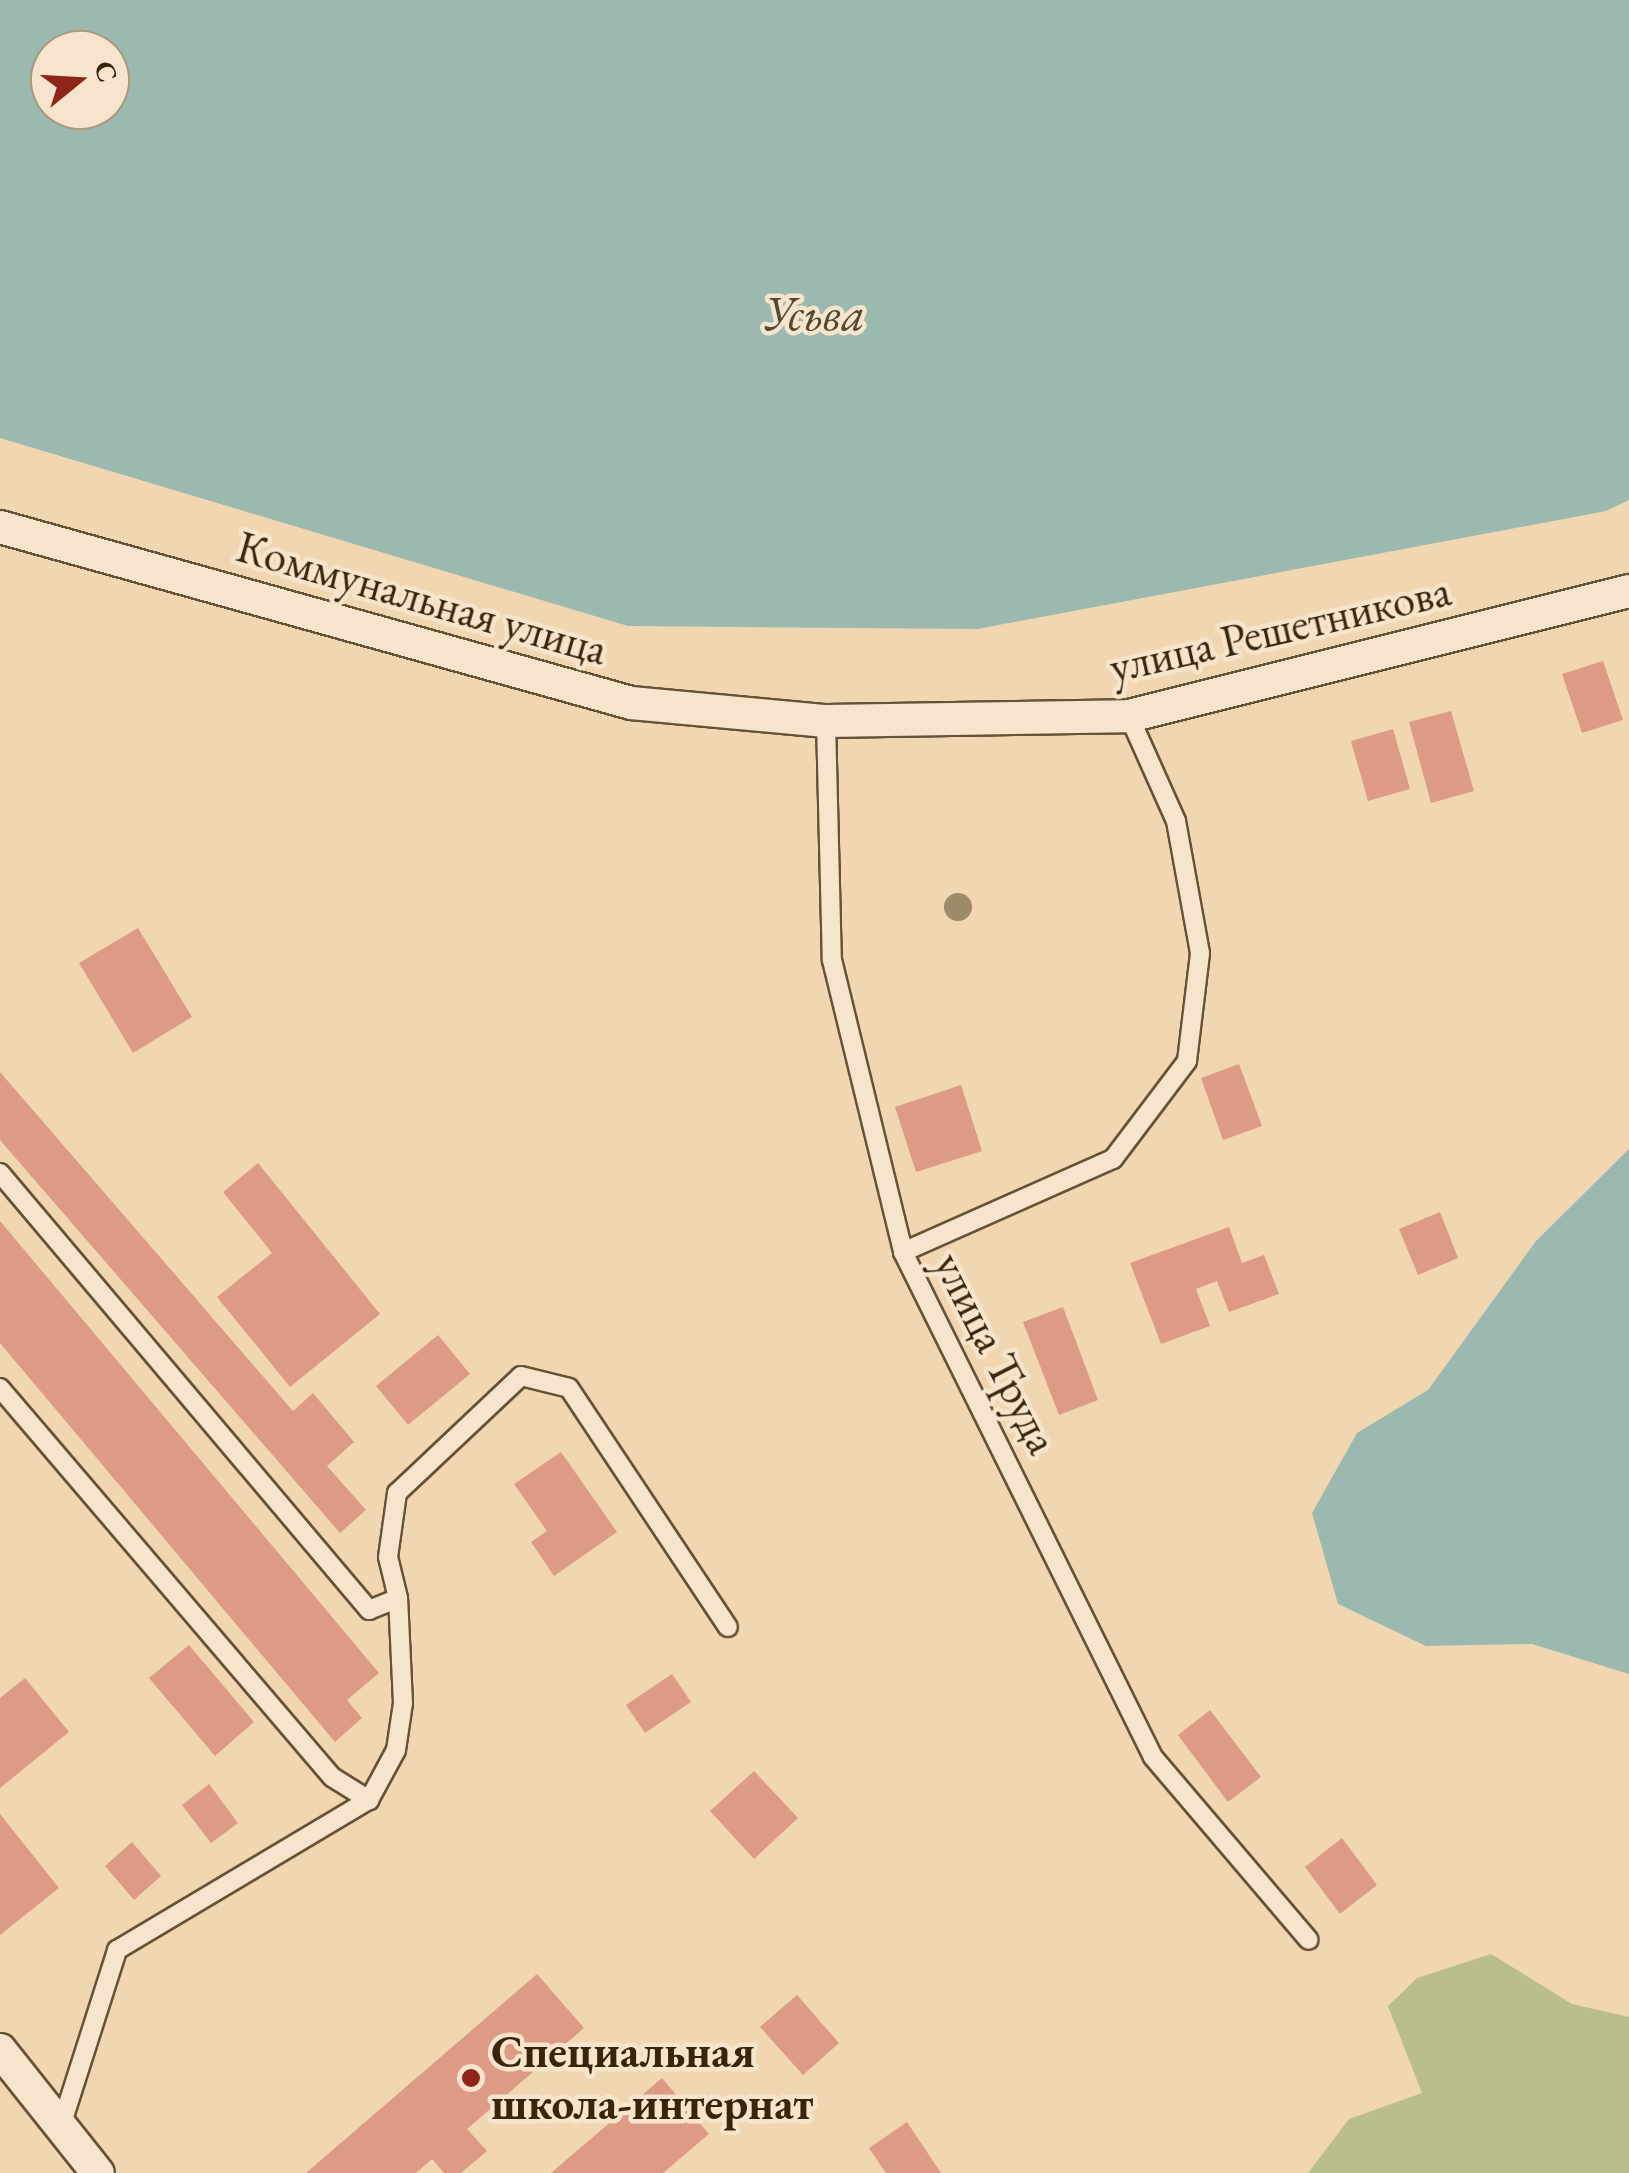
<!DOCTYPE html>
<meta charset="utf-8">
<style>
body{margin:0}
#map{position:relative;width:1629px;height:2173px;overflow:hidden;background:#f1d7b1;font-family:"EB Garamond",serif}
div>[style]{position:absolute}
.green>*{inset:0;background:#babe8c}
.water>*{inset:0;background:#9bb9af}
.building>*{inset:0;background:#dd9a85}
.roads{filter:drop-shadow(2px 0 #665235) drop-shadow(-2px 0 #665235) drop-shadow(0 2px #665235) drop-shadow(0 -2px #665235)}
.service>*{height:18px;margin:-9px;padding:0 9px;transform-origin:9px;border-radius:9px;background:#f6e5cc}
.minor>*{height:32px;margin:-16px;padding:0 16px;transform-origin:16px;border-radius:16px;background:#f6e5cc}
.trees>*{width:28px;height:28px;margin:-14px;border-radius:50%;background:#9d8a68}
.dots>*{width:28px;height:28px;translate:-50% -50%;box-sizing:border-box;border:5px solid #f6e5cc;border-radius:50%}
span{translate:-50% -50%;white-space:nowrap;text-align:center;line-height:1.15;-webkit-text-stroke:9px #f6e5cc;paint-order:stroke}
.street-label{font-size:45px;color:#38250c}
.poi-label{font-size:45px;color:#38250c;font-weight:700}
.left{translate:0 -50%;text-align:left}
.water-label{font-size:48px;color:#514a35;font-style:italic}
.north{position:absolute;left:30px;top:30px;width:100px;height:100px;box-sizing:border-box;background:#f6e5cc;border:2px solid #aa987f;border-radius:50%;rotate:72deg;font-size:28px;font-weight:700;line-height:40px;text-align:center;color:#38250c}
.north::after{content:'';display:block;margin:auto;width:35px;height:45px;background:#8f2418;clip-path:polygon(50% 0,100% 100%,50% 72%,0 100%)}
</style>
<div id="map">
<div class="green">
<i style="clip-path:polygon(1491px 1954px,1572px 2004px,1629px 2017px,1629px 2173px,1308px 2173px,1349px 2119px,1422px 2093px,1388px 2006px,1417px 1978px)"></i>
</div>
<div class="water">
<i style="clip-path:polygon(evenodd,0 0,1629px 0,1629px 500px,1606px 511px,977px 629px,628px 626px,0 438px,0 0,110px 50px,110px 110px,50px 110px,50px 50px,110px 50px)"></i>
<i style="clip-path:polygon(1629px 1149px,1629px 1674px,1532px 1644px,1426px 1646px,1338px 1604px,1312px 1513px,1357px 1433px,1428px 1390px,1536px 1241px)"></i>
</div>
<div class="building">
<i style="clip-path:polygon(1603px 661px,1623px 720px,1582px 733px,1562px 674px)"></i>
<i style="clip-path:polygon(1451px 711px,1474px 791px,1431px 803px,1409px 722px)"></i>
<i style="clip-path:polygon(1393px 729px,1410px 789px,1368px 801px,1351px 741px)"></i>
<i style="clip-path:polygon(138px 928px,192px 1017px,133px 1053px,79px 963px)"></i>
<i style="clip-path:polygon(1239px 1064px,1262px 1126px,1223px 1140px,1201px 1078px)"></i>
<i style="clip-path:polygon(0 1072px,293px 1411px,313px 1393px,354px 1442px,327px 1466px,366px 1510px,340px 1533px,0 1140px)"></i>
<i style="clip-path:polygon(961px 1085px,982px 1151px,916px 1172px,895px 1107px)"></i>
<i style="clip-path:polygon(258px 1163px,380px 1314px,290px 1387px,217px 1297px,272px 1253px,223px 1192px)"></i>
<i style="clip-path:polygon(1440px 1212px,1458px 1258px,1418px 1275px,1399px 1229px)"></i>
<i style="clip-path:polygon(0 1221px,379px 1673px,347px 1700px,362px 1718px,335px 1742px,0 1343px)"></i>
<i style="clip-path:polygon(1229px 1227px,1242px 1263px,1264px 1255px,1279px 1294px,1229px 1312px,1217px 1281px,1196px 1289px,1210px 1326px,1161px 1344px,1130px 1263px)"></i>
<i style="clip-path:polygon(1063px 1307px,1098px 1400px,1059px 1415px,1023px 1322px)"></i>
<i style="clip-path:polygon(438px 1335px,470px 1374px,408px 1425px,376px 1386px)"></i>
<i style="clip-path:polygon(561px 1452px,617px 1532px,554px 1576px,531px 1542px,547px 1531px,514px 1484px)"></i>
<i style="clip-path:polygon(189px 1645px,254px 1722px,215px 1756px,149px 1678px)"></i>
<i style="clip-path:polygon(672px 1674px,691px 1702px,645px 1733px,626px 1705px)"></i>
<i style="clip-path:polygon(25px 1678px,69px 1732px,0 1788px,0 1698px)"></i>
<i style="clip-path:polygon(1210px 1710px,1261px 1777px,1228px 1802px,1178px 1735px)"></i>
<i style="clip-path:polygon(754px 1771px,798px 1818px,754px 1859px,710px 1811px)"></i>
<i style="clip-path:polygon(209px 1784px,238px 1823px,211px 1843px,182px 1805px)"></i>
<i style="clip-path:polygon(0 1814px,59px 1888px,0 1935px)"></i>
<i style="clip-path:polygon(1342px 1838px,1377px 1885px,1340px 1914px,1305px 1867px)"></i>
<i style="clip-path:polygon(132px 1842px,161px 1876px,134px 1900px,105px 1866px)"></i>
<i style="clip-path:polygon(537px 1974px,584px 2028px,467px 2129px,487px 2151px,461px 2173px,444px 2173px,432px 2159px,416px 2173px,306px 2173px)"></i>
<i style="clip-path:polygon(797px 1995px,839px 2043px,803px 2075px,760px 2027px)"></i>
<i style="clip-path:polygon(662px 2078px,709px 2134px,663px 2173px,551px 2173px)"></i>
<i style="clip-path:polygon(907px 2122px,941px 2173px,886px 2173px,869px 2148px)"></i>
</div>
<div class="roads">
<div class="service">
<i style="left:826px;top:721px;width:239px;rotate:88.6deg"></i>
<i style="left:832px;top:960px;width:301px;rotate:76.3deg"></i>
<i style="left:903px;top:1252px;width:563px;rotate:63.66deg"></i>
<i style="left:1153px;top:1757px;width:240px;rotate:49.6deg"></i>
<i style="left:0;top:1173px;width:572px;rotate:49.82deg"></i>
<i style="left:369px;top:1610px;width:31px;rotate:-22deg"></i>
<i style="left:398px;top:1598px;width:42px;rotate:-103.7deg"></i>
<i style="left:388px;top:1557px;width:65px;rotate:-82deg"></i>
<i style="left:397px;top:1493px;width:170px;rotate:-43.3deg"></i>
<i style="left:521px;top:1376px;width:49px;rotate:14deg"></i>
<i style="left:569px;top:1388px;width:287px;rotate:56.4deg"></i>
<i style="left:903px;top:1252px;width:230px;rotate:-23.9deg"></i>
<i style="left:1113px;top:1159px;width:123px;rotate:-52.9deg"></i>
<i style="left:1187px;top:1061px;width:109px;rotate:-83.1deg"></i>
<i style="left:1200px;top:953px;width:134px;rotate:-100.3deg"></i>
<i style="left:1176px;top:821px;width:115px;rotate:-114.1deg"></i>
<i style="left:0;top:1388px;width:511px;rotate:49.52deg"></i>
<i style="left:332px;top:1777px;width:44px;rotate:31.9deg"></i>
<i style="left:61px;top:2126px;width:185px;rotate:-72.3deg"></i>
<i style="left:117px;top:1950px;width:293px;rotate:-30.8deg"></i>
<i style="left:369px;top:1800px;width:57px;rotate:-61.6deg"></i>
<i style="left:396px;top:1750px;width:48px;rotate:-81.5deg"></i>
<i style="left:403px;top:1703px;width:105px;rotate:-92.7deg"></i>
</div>
<div class="minor">
<i style="left:0;top:527px;width:655px;rotate:15.58deg"></i>
<i style="left:631px;top:703px;width:196px;rotate:5.3deg"></i>
<i style="left:826px;top:721px;width:303px;rotate:-0.9deg"></i>
<i style="left:1129px;top:716px;width:515px;rotate:-14.04deg"></i>
<i style="left:0;top:2050px;width:157px;rotate:51.5deg"></i>
</div>
</div>
<div class="trees">
<i style="left:958px;top:907px"></i>
</div>
<div class="dots">
<i style="left:471px;top:2078px;background:#8f2418"></i>
</div>
<div class="street-label">
<span style="left:422px;top:598px;rotate:16deg">Коммунальная улица</span>
<span style="left:1280px;top:629px;rotate:-13deg">улица Решетникова</span>
<span style="left:996px;top:1353px;rotate:63deg">улица Труда</span>
</div>
<div class="poi-label">
<span class="left" style="left:491px;top:2078px">Специальная<br>школа-интернат</span>
</div>
<div class="water-label">
<span style="left:814px;top:314px">Усьва</span>
</div>
<div class="north">С</div>
</div>
